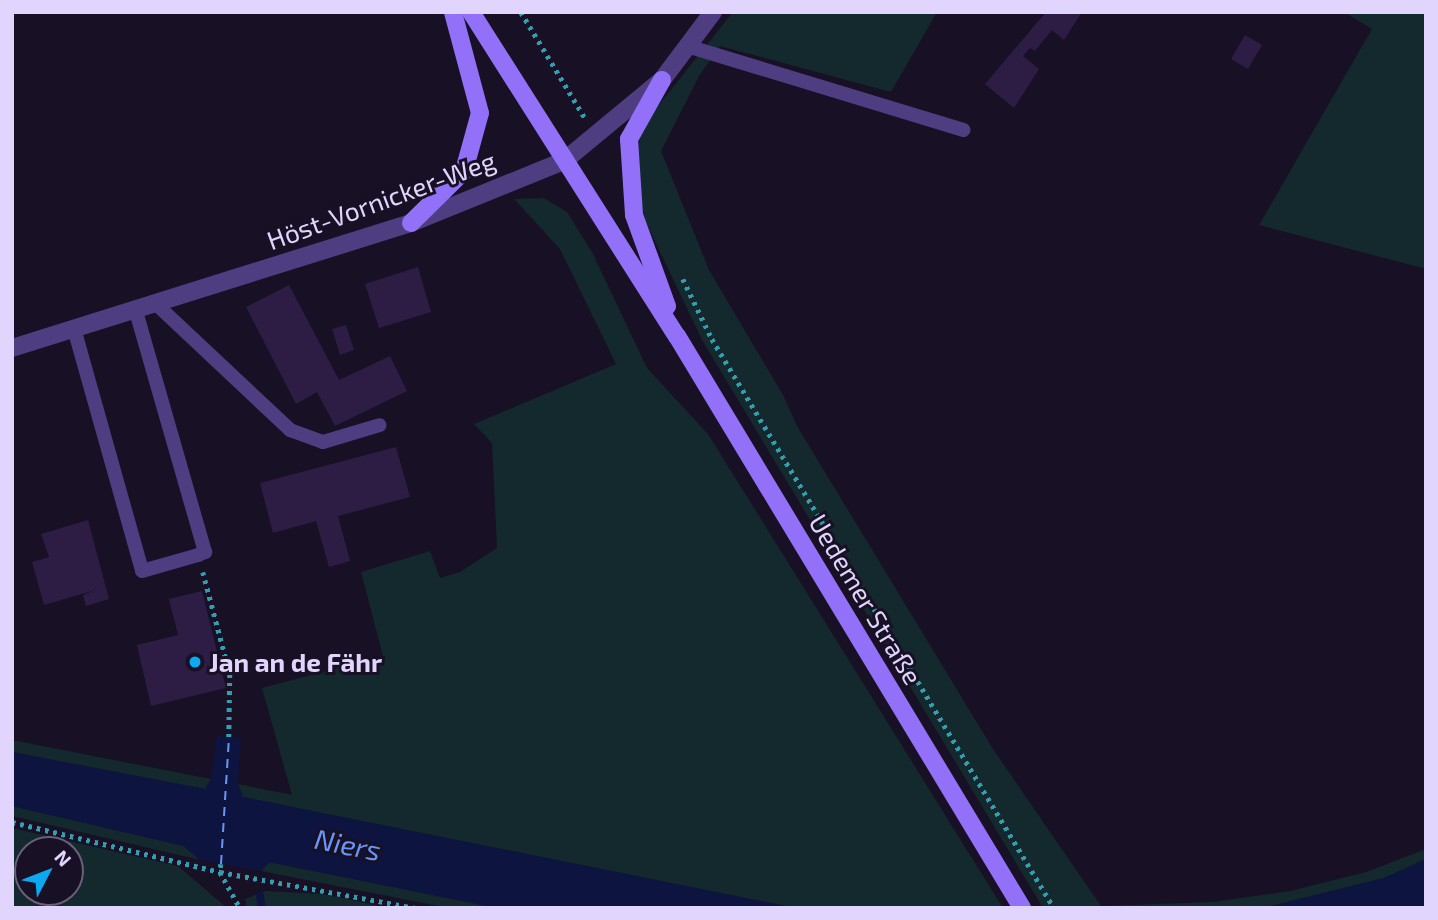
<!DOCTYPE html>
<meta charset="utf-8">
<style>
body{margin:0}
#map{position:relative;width:1438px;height:920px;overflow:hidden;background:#181024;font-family:"Exo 2",sans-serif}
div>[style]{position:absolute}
.green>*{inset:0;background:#13292d}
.water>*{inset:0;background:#0d1440}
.stream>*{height:8px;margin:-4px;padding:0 4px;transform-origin:4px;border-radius:4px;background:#0d1440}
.ferry>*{height:2px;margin-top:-1px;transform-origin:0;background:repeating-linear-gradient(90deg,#6896f7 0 9px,transparent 0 16px)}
.building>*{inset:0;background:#2d1d44}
.path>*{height:4.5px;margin-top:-2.25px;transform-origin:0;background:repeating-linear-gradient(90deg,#359db0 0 3.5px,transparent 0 8.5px)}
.lane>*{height:14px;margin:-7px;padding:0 7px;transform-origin:7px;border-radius:7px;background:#4e3d80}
.street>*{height:18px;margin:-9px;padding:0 9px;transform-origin:9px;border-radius:9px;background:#4e3d80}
.secondary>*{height:18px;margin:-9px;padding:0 9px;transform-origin:9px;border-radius:9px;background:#9271f8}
.dots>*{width:19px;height:19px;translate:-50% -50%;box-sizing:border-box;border:4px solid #181024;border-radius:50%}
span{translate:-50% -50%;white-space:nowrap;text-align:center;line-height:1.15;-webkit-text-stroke:6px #181024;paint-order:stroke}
.street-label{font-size:26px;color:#e2d5fd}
.poi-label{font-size:26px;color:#e2d5fd;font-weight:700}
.left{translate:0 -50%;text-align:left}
.water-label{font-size:28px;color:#6896f7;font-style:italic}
.frame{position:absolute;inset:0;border:14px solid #e2d5fd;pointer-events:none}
.north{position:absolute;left:14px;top:836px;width:70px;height:70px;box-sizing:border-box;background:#181024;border:2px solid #695f7b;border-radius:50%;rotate:48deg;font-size:19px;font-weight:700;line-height:28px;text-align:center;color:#e2d5fd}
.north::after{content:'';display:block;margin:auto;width:24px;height:32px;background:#0ca8f1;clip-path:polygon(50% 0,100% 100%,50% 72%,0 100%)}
</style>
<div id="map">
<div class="green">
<i style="clip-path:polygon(733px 12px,937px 12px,891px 92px,720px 46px,699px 76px,661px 151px,709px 270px,783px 395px,797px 426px,993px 749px,1101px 906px,1214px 902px,1290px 891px,1366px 872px,1426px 849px,1426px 859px,1384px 878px,1263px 908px,1043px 908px,702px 340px,645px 220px,634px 166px,642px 126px)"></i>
<i style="clip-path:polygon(1344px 12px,1426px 12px,1426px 269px,1259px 225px,1372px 29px)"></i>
<i style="clip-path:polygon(544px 198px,567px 212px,592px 252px,647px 368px,708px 434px,1003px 908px,795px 908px,243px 797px,238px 784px,292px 795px,262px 688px,383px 656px,361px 572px,430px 551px,440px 578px,460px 572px,497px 548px,492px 443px,474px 424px,616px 364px,560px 249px,514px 199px)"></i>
<i style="clip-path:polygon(12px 740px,211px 779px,205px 789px,89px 767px,12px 752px)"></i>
<i style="clip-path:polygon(12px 806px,184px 846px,200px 860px,12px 816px)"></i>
<i style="clip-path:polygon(evenodd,12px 828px,178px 866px,227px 908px,12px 908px,12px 828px,28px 850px,70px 850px,70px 892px,28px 892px,28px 850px)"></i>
<i style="clip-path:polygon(269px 862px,497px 908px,448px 908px,261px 871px)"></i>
<i style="clip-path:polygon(266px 891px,323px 894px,389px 908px,247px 908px,245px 899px)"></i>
</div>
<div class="water">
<i style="clip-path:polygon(217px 736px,241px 738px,238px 784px,243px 797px,795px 908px,497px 908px,270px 862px,261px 871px,200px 860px,184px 846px,12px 806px,12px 752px,205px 789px,211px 779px)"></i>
<i style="clip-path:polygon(1426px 859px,1426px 908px,1263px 908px,1384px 878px)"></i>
</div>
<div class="stream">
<i style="left:260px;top:896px;width:12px;rotate:81deg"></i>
</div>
<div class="ferry">
<i style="left:221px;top:864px;width:127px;rotate:-86.4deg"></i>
</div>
<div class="building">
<i style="clip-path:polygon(1046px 12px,1082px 12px,1064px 40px,1052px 30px,1035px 51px,1030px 48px,1023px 56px,1039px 69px,1014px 108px,985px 84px)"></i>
<i style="clip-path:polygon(1245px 35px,1262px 45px,1248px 69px,1231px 59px)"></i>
<i style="clip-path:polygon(418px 267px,431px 312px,379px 328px,365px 284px)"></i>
<i style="clip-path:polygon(289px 285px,339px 380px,390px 356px,407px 391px,335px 426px,317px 392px,296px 404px,246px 307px)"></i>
<i style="clip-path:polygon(346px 325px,354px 350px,340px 355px,332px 329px)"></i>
<i style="clip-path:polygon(396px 447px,410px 497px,338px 516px,350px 561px,329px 567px,316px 521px,273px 533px,260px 483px)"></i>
<i style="clip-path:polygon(88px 520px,109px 599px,86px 606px,83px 595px,95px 590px,44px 605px,32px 562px,49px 557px,41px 534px)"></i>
<i style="clip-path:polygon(202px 591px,226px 688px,151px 706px,137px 645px,178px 635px,169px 599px)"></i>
</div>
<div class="path">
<i style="left:521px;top:12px;width:124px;rotate:58.9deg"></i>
<i style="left:683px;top:279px;width:67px;rotate:64.2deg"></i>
<i style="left:712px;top:339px;width:664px;rotate:58.99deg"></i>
<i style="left:203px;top:572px;width:106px;rotate:75.2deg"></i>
<i style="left:230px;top:674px;width:63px;rotate:90.9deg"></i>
<i style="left:12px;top:822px;width:214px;rotate:13.5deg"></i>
<i style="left:220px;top:872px;width:200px;rotate:10.4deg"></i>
<i style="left:221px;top:864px;width:8px;rotate:97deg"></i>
<i style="left:220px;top:872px;width:41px;rotate:60.9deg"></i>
</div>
<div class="lane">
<i style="left:687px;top:46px;width:289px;rotate:16.9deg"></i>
<i style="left:156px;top:304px;width:184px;rotate:43.2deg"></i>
<i style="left:290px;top:430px;width:35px;rotate:20deg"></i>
<i style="left:323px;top:442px;width:59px;rotate:-16.6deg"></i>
<i style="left:75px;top:332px;width:248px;rotate:74.3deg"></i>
<i style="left:142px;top:571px;width:58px;rotate:-15.9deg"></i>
<i style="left:198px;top:555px;width:8px;rotate:-23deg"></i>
<i style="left:205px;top:552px;width:251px;rotate:-106deg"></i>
</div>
<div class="street">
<i style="left:12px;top:348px;width:418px;rotate:-17.4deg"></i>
<i style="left:411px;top:223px;width:165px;rotate:-22.1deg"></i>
<i style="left:564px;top:161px;width:127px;rotate:-39.6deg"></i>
<i style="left:662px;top:80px;width:85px;rotate:-53.1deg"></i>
</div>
<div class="secondary">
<i style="left:471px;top:12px;width:384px;rotate:57.6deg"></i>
<i style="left:677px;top:336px;width:668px;rotate:58.9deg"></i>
<i style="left:662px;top:80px;width:68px;rotate:119.2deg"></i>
<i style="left:629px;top:139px;width:76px;rotate:86.2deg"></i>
<i style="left:634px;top:215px;width:97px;rotate:70.1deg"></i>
<i style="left:411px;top:223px;width:74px;rotate:-44.5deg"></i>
<i style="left:464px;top:171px;width:60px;rotate:-74.6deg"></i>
<i style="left:480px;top:113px;width:105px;rotate:-105deg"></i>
</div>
<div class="dots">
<i style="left:195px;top:662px;background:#0ca8f1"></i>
</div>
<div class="street-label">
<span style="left:381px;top:200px;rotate:-20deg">Höst-Vornicker-Weg</span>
<span style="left:866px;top:599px;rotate:59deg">Uedemer Straße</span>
</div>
<div class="poi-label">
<span class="left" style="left:209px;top:662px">Jan an de Fähr</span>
</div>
<div class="water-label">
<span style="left:348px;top:844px;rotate:11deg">Niers</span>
</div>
<div class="frame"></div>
<div class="north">N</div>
</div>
